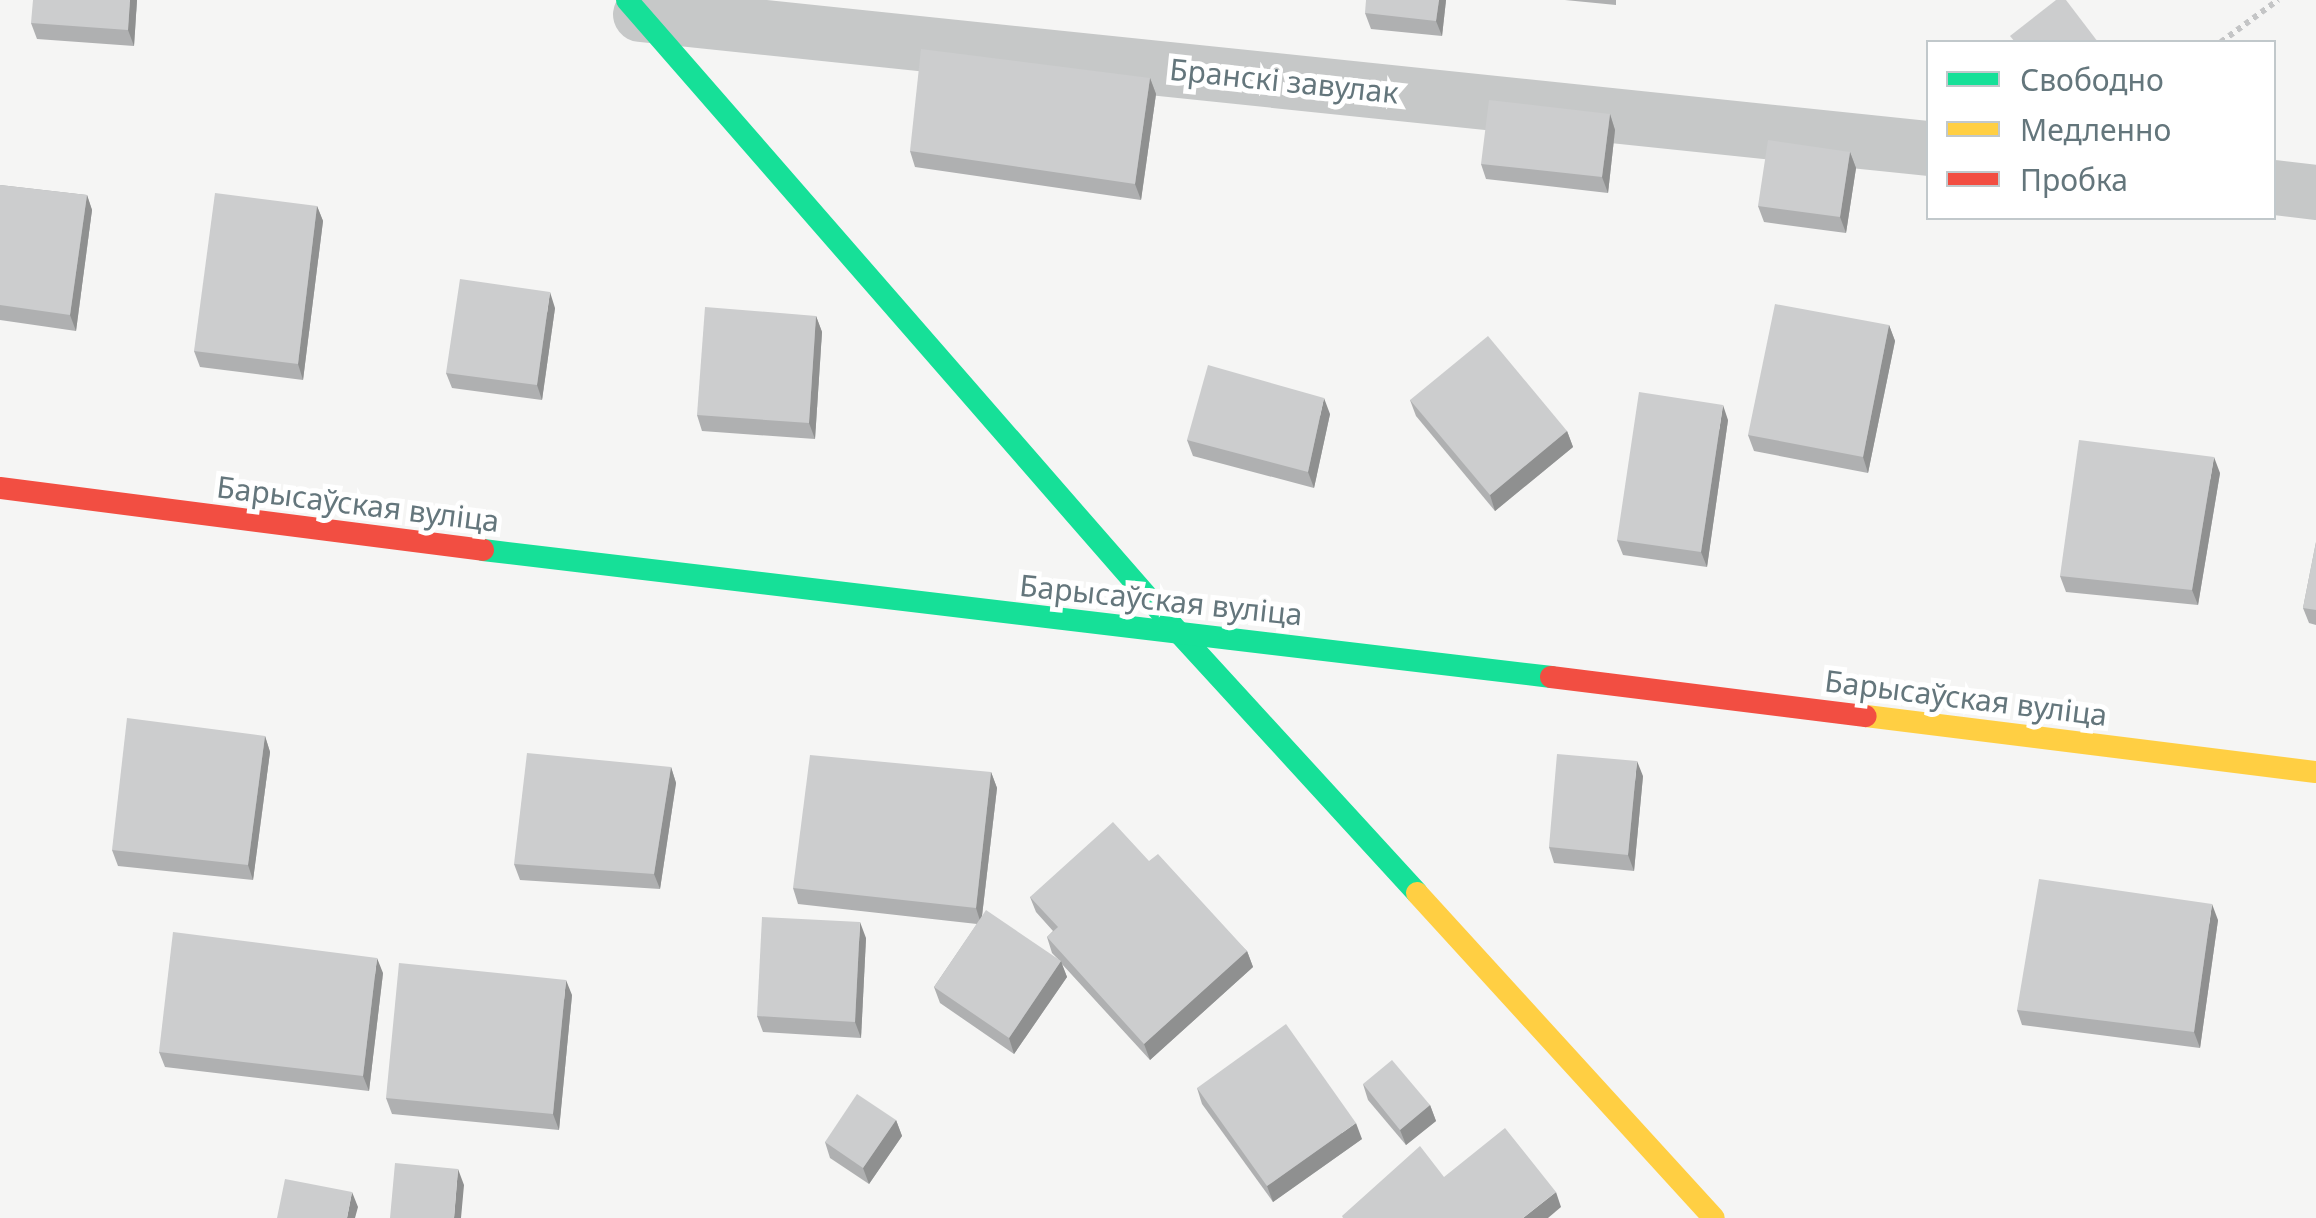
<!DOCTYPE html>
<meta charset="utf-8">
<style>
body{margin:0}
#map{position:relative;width:2316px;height:1218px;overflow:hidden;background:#f5f5f4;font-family:"Noto Sans",sans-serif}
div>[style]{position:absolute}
.path>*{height:6px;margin-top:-3px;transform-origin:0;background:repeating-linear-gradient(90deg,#c4c5c6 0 5px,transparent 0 10px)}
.street>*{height:55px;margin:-27.5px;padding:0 27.5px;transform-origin:27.5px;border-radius:27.5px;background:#c6c8c8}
.fast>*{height:22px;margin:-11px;padding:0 11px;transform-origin:11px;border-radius:11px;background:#16e098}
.slow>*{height:22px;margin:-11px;padding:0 11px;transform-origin:11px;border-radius:11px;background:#ffcf43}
.jam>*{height:22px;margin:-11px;padding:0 11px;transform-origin:11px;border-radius:11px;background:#f24e42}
.wall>*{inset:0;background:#afb0b1}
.shaded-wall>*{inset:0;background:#8f9090}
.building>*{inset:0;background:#cccdce}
span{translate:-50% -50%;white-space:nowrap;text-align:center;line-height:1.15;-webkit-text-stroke:10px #fff;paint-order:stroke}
.street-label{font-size:30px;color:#64767c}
.legend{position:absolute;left:1926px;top:40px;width:350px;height:180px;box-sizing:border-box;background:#fff;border:2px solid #c1c8cb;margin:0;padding:12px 18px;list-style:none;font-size:30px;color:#64767c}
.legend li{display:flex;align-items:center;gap:20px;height:50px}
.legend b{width:50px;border:2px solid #c1c8cb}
</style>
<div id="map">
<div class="path">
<i style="left:2221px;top:42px;width:71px;rotate:-36.4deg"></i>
</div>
<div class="street">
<i style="left:640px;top:14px;width:1295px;rotate:5.94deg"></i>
<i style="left:2274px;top:187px;width:42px;rotate:6.8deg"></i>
</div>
<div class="fast">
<i style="left:627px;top:0;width:840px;rotate:48.91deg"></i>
<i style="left:1179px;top:633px;width:352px;rotate:47.5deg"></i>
<i style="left:483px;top:550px;width:1076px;rotate:6.78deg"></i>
</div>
<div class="slow">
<i style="left:1866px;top:716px;width:453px;rotate:7.1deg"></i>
<i style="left:1417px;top:893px;width:440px;rotate:47.6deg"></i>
</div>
<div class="jam">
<i style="left:0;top:488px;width:487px;rotate:7.3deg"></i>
<i style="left:1551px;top:677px;width:317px;rotate:7.1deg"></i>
</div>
<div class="wall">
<i style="clip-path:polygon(137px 0,134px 46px,37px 39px,31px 23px)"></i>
<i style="clip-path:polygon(1446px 0,1442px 36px,1371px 29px,1365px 13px)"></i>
<i style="clip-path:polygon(1565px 0,1616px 0,1616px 5px)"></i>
<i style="clip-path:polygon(1150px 78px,1156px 94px,1141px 200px,915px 167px,910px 151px)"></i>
<i style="clip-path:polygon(1610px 114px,1615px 130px,1608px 193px,1486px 179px,1481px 164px)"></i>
<i style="clip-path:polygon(1850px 152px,1856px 168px,1846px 233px,1764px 222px,1758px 206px)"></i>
<i style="clip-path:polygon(0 185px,87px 195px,92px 210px,76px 331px,0 320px)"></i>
<i style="clip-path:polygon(317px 206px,323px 221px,303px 380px,200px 367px,194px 351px)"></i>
<i style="clip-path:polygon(555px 308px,542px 400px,452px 388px,446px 373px)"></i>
<i style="clip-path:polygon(816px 316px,822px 332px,815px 439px,702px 431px,697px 415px)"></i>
<i style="clip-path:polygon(1889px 325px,1895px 341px,1868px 473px,1754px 451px,1748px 435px)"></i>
<i style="clip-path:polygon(1410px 400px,1567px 431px,1573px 447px,1495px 511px,1416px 416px)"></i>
<i style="clip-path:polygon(1330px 414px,1314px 488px,1193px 456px,1187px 440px)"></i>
<i style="clip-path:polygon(1728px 420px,1707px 567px,1623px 555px,1617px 540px)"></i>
<i style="clip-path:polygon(2220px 473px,2198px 605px,2066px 592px,2060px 576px)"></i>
<i style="clip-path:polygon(2316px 542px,2316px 625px,2309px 623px,2303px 608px)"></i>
<i style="clip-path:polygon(265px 736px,270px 752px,253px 880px,118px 866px,112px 850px)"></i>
<i style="clip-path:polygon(671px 767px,676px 783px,660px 889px,520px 880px,514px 864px)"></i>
<i style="clip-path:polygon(991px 772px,997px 788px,982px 916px,1059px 960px,1052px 953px,1047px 937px,1053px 931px,1036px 912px,1030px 897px,1149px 861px,1247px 951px,1253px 967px,1150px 1060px,1061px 963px,1067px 977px,1014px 1054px,940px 1003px,934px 987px,977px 924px,798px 904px,793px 888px)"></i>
<i style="clip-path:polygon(1643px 776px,1634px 871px,1554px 863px,1549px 847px)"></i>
<i style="clip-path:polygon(2218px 920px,2200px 1048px,2022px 1025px,2017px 1010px)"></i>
<i style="clip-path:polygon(866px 938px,861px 1038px,763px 1032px,757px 1016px)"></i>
<i style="clip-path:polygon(383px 973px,369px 1091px,165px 1067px,159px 1052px)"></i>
<i style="clip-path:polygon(572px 995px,559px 1130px,392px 1114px,386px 1098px)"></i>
<i style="clip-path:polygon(1363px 1084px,1430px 1105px,1436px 1121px,1406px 1145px,1368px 1100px)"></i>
<i style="clip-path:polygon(1197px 1088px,1362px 1139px,1273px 1202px,1202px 1104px)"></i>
<i style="clip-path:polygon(896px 1120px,902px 1136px,869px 1184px,830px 1158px,825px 1142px)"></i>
</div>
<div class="shaded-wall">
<i style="clip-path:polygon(130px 0,137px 0,134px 46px,128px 30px)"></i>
<i style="clip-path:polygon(1439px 0,1446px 0,1442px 36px,1436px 21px)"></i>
<i style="clip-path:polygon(1150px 78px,1156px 94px,1141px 200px,1135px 184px)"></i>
<i style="clip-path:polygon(1610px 114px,1615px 130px,1608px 193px,1602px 177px)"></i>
<i style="clip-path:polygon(1850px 152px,1856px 168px,1846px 233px,1840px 217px)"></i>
<i style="clip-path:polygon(87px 195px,92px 210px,76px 331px,70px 315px)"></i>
<i style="clip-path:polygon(317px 206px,323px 221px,303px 380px,298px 364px)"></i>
<i style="clip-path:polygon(550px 292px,555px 308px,542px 400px,537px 385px)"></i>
<i style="clip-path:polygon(816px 316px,822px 332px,815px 439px,809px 423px)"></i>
<i style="clip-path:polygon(1889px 325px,1895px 341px,1868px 473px,1863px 457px)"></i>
<i style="clip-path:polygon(1324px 398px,1330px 414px,1314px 488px,1308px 472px)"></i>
<i style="clip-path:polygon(1723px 405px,1728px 420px,1707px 567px,1701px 552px)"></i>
<i style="clip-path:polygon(1567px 431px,1573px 447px,1495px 511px,1490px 495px)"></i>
<i style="clip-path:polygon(2214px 457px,2220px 473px,2198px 605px,2192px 590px)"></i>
<i style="clip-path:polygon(265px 736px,270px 752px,253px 880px,248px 865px)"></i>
<i style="clip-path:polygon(1637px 761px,1643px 776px,1634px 871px,1628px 855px)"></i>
<i style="clip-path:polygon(671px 767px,676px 783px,660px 889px,654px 874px)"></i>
<i style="clip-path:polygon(991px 772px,997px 788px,981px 924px,976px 908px)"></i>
<i style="clip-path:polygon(2212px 904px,2218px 920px,2200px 1048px,2194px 1032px)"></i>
<i style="clip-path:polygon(860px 922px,866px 938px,861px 1038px,855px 1022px)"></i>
<i style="clip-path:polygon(1247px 951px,1253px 967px,1150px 1060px,1144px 1044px)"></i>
<i style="clip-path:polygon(377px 958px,383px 973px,369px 1091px,363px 1076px)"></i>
<i style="clip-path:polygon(1061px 961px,1067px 977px,1014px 1054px,1009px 1038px)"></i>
<i style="clip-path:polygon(566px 980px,572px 995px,559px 1130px,553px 1114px)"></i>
<i style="clip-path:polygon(1430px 1105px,1436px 1121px,1406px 1145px,1400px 1130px)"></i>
<i style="clip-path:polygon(896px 1120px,902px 1136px,869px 1184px,863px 1168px)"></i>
<i style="clip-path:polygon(1356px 1123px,1362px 1139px,1273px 1202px,1267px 1186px)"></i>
<i style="clip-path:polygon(458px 1169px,464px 1185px,461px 1218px,454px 1218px)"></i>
<i style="clip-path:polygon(352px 1192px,358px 1207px,355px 1218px,347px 1218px)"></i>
<i style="clip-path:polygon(1556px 1192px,1561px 1207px,1548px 1218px,1523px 1218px)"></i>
</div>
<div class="building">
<i style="clip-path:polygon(33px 0,130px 0,128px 30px,31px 23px)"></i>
<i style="clip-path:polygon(1366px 0,1439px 0,1436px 21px,1365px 13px)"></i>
<i style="clip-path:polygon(2056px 0,2066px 0,2098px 42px,2015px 42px,2010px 36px)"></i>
<i style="clip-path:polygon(921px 49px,1150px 78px,1135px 184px,910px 151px)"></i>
<i style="clip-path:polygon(1489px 100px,1610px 114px,1602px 177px,1481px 164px)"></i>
<i style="clip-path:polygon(1768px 140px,1850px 152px,1840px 217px,1758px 206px)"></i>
<i style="clip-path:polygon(0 185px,87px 195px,70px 315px,0 305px)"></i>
<i style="clip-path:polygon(215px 193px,317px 206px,298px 364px,194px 351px)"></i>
<i style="clip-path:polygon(460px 279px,550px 292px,537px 385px,446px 373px)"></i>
<i style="clip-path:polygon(1775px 304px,1889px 325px,1863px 457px,1748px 435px)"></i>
<i style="clip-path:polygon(705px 307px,816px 316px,809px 423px,697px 415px)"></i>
<i style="clip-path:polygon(1488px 336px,1567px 431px,1490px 495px,1410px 400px)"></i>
<i style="clip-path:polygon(1208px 365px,1324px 398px,1308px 472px,1187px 440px)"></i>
<i style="clip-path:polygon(1639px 392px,1723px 405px,1701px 552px,1617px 540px)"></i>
<i style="clip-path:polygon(2079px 440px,2214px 457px,2192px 590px,2060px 576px)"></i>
<i style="clip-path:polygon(2316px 542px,2316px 610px,2303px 608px)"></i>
<i style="clip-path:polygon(127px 718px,265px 736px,248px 865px,112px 850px)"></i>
<i style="clip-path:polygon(527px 753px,671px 767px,654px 874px,514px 864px)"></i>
<i style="clip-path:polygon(1557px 754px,1637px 761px,1628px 855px,1549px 847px)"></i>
<i style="clip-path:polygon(810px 755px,991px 772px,976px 908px,793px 888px)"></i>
<i style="clip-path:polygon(1113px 822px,1149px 861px,1158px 854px,1247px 951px,1144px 1044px,1047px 937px,1058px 927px,1030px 897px)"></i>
<i style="clip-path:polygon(2039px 879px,2212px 904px,2194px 1032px,2017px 1010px)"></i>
<i style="clip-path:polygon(986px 910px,1061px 961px,1009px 1038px,934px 987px)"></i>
<i style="clip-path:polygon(762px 917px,860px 922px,855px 1022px,757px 1016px)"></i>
<i style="clip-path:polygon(173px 932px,377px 958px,363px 1076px,159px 1052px)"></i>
<i style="clip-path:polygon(399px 963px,566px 980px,553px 1114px,386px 1098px)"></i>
<i style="clip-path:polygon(1286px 1024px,1356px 1123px,1267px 1186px,1197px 1088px)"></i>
<i style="clip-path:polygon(1392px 1060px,1430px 1105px,1400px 1130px,1363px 1084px)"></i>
<i style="clip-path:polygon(857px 1094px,896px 1120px,863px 1168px,825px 1142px)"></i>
<i style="clip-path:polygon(1505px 1128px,1556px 1192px,1523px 1218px,1343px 1218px,1342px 1216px,1420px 1146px,1444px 1177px)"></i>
<i style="clip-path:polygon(395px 1163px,458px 1169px,454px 1218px,390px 1218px)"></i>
<i style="clip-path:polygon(285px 1179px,352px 1192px,347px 1218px,277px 1218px)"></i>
</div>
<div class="street-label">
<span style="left:1284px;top:81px;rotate:6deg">Бранскі завулак</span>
<span style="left:358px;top:504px;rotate:7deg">Барысаўская вуліца</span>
<span style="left:1161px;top:600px;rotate:6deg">Барысаўская вуліца</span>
<span style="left:1966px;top:698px;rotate:7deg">Барысаўская вуліца</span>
</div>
<ul class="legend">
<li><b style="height:12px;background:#16e098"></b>Свободно</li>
<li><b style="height:12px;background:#ffcf43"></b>Медленно</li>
<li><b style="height:12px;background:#f24e42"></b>Пробка</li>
</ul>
</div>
